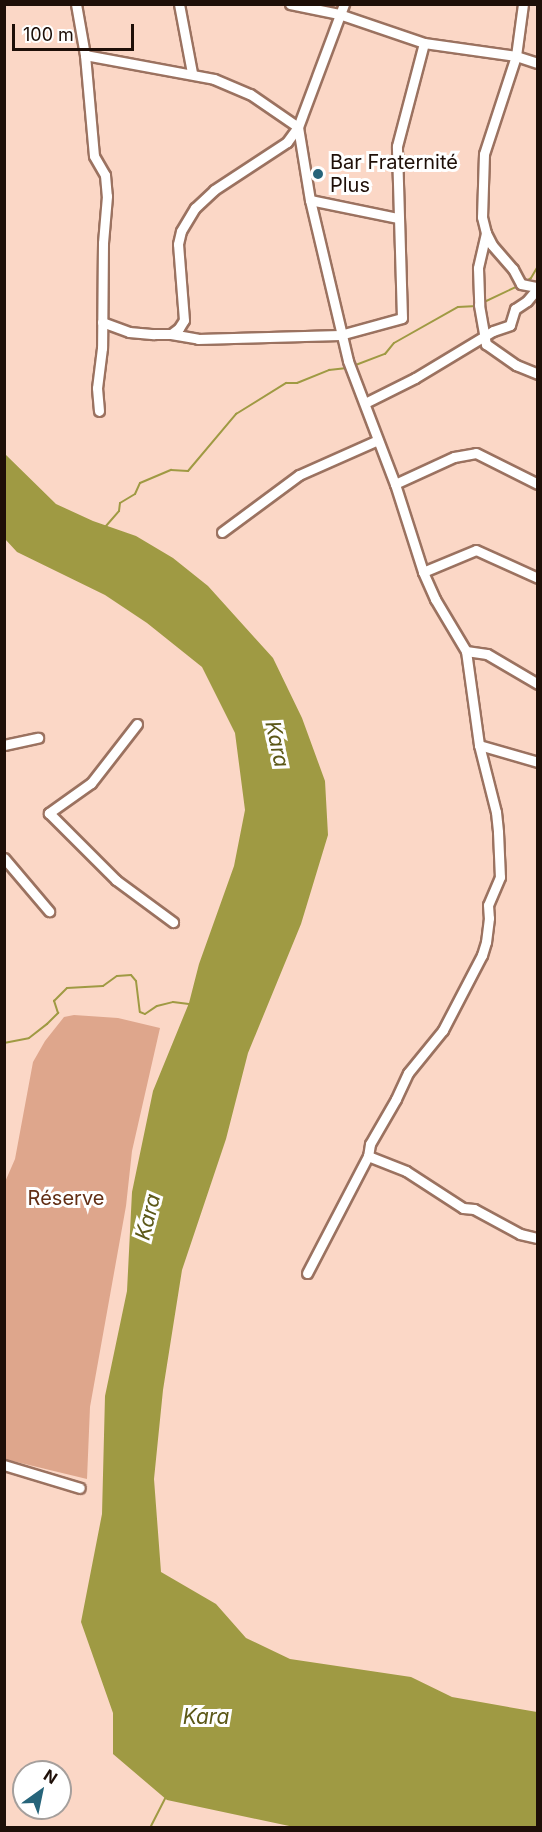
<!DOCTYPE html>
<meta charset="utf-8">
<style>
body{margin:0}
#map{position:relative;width:542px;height:1832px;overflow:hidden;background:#fbd7c6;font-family:Inter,sans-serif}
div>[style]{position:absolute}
.green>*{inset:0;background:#dea68c}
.water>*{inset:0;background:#9f9a43}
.stream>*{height:2px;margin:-1px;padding:0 1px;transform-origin:1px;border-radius:1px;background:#9f9a43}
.roads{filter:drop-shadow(2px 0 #9b7260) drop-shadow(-2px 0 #9b7260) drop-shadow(0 2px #9b7260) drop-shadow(0 -2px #9b7260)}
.minor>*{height:9px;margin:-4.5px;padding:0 4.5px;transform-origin:4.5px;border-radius:4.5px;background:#fff}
.dots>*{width:16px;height:16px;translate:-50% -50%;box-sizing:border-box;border:3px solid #fff;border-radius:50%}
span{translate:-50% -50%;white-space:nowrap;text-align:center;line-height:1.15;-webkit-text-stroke:6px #fff;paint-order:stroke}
.poi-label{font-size:20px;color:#1e0f08}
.left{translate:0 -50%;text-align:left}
.park-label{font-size:20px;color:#632f15}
.water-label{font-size:21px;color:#5c5818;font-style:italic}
.frame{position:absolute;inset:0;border:6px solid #1e0f08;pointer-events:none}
.north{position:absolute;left:12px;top:1760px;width:60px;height:60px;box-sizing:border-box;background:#fff;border:2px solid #a59f9c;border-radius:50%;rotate:33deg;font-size:16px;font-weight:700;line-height:24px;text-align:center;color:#1e0f08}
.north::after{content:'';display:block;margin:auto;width:21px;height:27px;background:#26647a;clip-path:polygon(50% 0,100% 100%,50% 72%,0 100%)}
.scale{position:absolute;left:12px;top:24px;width:122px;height:27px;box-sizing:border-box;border:3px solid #1e0f08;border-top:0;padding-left:8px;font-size:18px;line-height:21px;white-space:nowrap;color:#1e0f08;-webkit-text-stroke:4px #fff;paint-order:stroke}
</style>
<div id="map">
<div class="green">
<i style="clip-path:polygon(74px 1015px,118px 1018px,160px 1028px,132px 1151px,126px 1206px,90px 1407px,87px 1479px,4px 1459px,5px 1182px,15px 1159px,33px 1062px,45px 1041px,64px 1017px)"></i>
</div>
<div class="water">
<i style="clip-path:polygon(5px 454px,56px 504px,93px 521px,136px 536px,173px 558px,208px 586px,273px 658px,302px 718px,325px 781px,328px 835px,301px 924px,248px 1053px,226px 1139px,182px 1270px,163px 1390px,154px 1479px,161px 1572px,216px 1604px,246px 1638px,290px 1659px,411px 1677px,452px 1697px,537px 1712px,537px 1827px,294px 1827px,167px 1800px,113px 1754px,113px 1713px,81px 1622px,102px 1514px,105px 1396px,127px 1291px,132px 1192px,153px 1091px,189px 1003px,199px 964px,234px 866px,245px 810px,235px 733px,202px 667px,147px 623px,105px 595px,17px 552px,5px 539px)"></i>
</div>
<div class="stream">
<i style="left:525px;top:282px;width:7px;rotate:-34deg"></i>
<i style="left:531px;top:278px;width:14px;rotate:-60deg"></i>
<i style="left:482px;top:303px;width:42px;rotate:-25.3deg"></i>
<i style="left:353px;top:366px;width:34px;rotate:-21deg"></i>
<i style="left:385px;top:354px;width:14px;rotate:-51deg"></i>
<i style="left:394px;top:343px;width:73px;rotate:-29.4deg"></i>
<i style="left:458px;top:307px;width:19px;rotate:-3deg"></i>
<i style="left:106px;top:526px;width:20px;rotate:-49deg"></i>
<i style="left:119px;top:511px;width:8px;rotate:-83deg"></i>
<i style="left:120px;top:503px;width:17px;rotate:-31deg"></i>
<i style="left:135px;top:494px;width:12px;rotate:-66deg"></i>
<i style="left:140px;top:483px;width:34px;rotate:-23deg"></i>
<i style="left:171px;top:470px;width:17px;rotate:3deg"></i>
<i style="left:188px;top:471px;width:75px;rotate:-49.9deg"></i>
<i style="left:236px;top:414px;width:59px;rotate:-31.8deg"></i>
<i style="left:286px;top:383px;width:11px"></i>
<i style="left:297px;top:383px;width:35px;rotate:-22deg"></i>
<i style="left:329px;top:370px;width:18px;rotate:-6deg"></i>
<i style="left:4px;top:1043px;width:25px;rotate:-11deg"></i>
<i style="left:29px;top:1038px;width:23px;rotate:-38deg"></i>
<i style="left:47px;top:1024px;width:16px;rotate:-45deg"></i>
<i style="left:58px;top:1013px;width:13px;rotate:-108deg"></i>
<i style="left:54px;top:1001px;width:18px;rotate:-45deg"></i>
<i style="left:67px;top:988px;width:36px;rotate:-3deg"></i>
<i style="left:103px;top:986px;width:17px;rotate:-36deg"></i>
<i style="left:117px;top:976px;width:14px;rotate:-4deg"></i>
<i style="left:131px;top:975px;width:8px;rotate:50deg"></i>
<i style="left:136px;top:981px;width:31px;rotate:83deg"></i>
<i style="left:140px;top:1012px;width:5px;rotate:22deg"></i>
<i style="left:145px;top:1014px;width:14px;rotate:-34deg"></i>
<i style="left:157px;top:1006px;width:16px;rotate:-14deg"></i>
<i style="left:173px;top:1002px;width:16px;rotate:7deg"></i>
<i style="left:150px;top:1828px;width:34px;rotate:-63deg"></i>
</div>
<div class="roads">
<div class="minor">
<i style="left:76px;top:4px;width:52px;rotate:80deg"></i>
<i style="left:85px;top:55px;width:131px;rotate:10.5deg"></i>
<i style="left:214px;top:79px;width:39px;rotate:23deg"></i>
<i style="left:250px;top:94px;width:58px;rotate:34.5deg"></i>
<i style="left:298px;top:127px;width:74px;rotate:80.7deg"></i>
<i style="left:310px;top:200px;width:165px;rotate:76.7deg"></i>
<i style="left:348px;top:361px;width:132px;rotate:69.1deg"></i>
<i style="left:395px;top:484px;width:92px;rotate:72.3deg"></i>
<i style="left:423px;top:572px;width:30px;rotate:66deg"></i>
<i style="left:435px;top:599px;width:61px;rotate:59.2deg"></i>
<i style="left:466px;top:651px;width:95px;rotate:82.1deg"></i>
<i style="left:479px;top:745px;width:69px;rotate:75.8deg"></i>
<i style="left:496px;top:812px;width:20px;rotate:84deg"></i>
<i style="left:498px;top:832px;width:45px;rotate:87.5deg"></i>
<i style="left:500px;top:877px;width:30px;rotate:113deg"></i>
<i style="left:488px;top:905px;width:13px;rotate:86deg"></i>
<i style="left:489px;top:918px;width:24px;rotate:97deg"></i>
<i style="left:486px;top:942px;width:14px;rotate:107deg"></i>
<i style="left:482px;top:955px;width:85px;rotate:117.5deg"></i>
<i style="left:443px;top:1030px;width:55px;rotate:129.1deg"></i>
<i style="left:408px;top:1073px;width:29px;rotate:115deg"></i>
<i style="left:396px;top:1099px;width:52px;rotate:120deg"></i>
<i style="left:370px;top:1144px;width:12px;rotate:99deg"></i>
<i style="left:368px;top:1156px;width:132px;rotate:117.5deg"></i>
<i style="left:179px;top:4px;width:70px;rotate:79.3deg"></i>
<i style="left:290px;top:4px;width:50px;rotate:11.5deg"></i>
<i style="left:339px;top:14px;width:90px;rotate:18.8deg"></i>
<i style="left:424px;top:43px;width:93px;rotate:8deg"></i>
<i style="left:516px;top:56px;width:23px;rotate:18deg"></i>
<i style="left:523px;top:4px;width:52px;rotate:97.7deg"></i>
<i style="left:516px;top:56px;width:103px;rotate:108.1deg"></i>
<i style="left:484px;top:154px;width:63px;rotate:91.8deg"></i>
<i style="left:482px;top:217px;width:16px;rotate:76deg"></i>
<i style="left:486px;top:233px;width:36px;rotate:103deg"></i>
<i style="left:478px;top:268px;width:37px;rotate:88deg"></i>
<i style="left:479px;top:305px;width:40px;rotate:80deg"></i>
<i style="left:486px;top:344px;width:37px;rotate:35deg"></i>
<i style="left:516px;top:365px;width:24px;rotate:22deg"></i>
<i style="left:85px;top:55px;width:101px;rotate:84.9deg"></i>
<i style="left:94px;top:156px;width:22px;rotate:60deg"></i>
<i style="left:105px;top:175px;width:21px;rotate:85deg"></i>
<i style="left:107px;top:196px;width:47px;rotate:94.9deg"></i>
<i style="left:103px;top:243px;width:105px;rotate:90.5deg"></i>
<i style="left:102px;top:348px;width:40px;rotate:97.1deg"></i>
<i style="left:97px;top:388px;width:23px;rotate:85deg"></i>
<i style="left:310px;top:200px;width:90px;rotate:11.6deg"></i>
<i style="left:486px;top:233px;width:13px;rotate:63deg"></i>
<i style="left:492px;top:245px;width:32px;rotate:49deg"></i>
<i style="left:513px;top:269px;width:17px;rotate:62deg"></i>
<i style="left:521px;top:284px;width:15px;rotate:11deg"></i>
<i style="left:102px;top:322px;width:29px;rotate:20deg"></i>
<i style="left:129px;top:332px;width:25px;rotate:5deg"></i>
<i style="left:154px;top:334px;width:17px"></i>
<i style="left:171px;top:334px;width:10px;rotate:-37deg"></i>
<i style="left:179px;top:328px;width:9px;rotate:-58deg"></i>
<i style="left:184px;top:320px;width:76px;rotate:-94.5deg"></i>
<i style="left:178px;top:244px;width:13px;rotate:-77deg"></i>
<i style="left:181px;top:231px;width:27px;rotate:-59deg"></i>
<i style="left:195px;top:208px;width:26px;rotate:-43deg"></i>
<i style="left:214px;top:190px;width:87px;rotate:-33.3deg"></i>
<i style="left:287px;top:142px;width:19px;rotate:-54deg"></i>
<i style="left:298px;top:127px;width:131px;rotate:-69.5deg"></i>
<i style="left:171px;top:334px;width:27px;rotate:10deg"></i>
<i style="left:198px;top:339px;width:142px;rotate:-1.6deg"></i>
<i style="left:340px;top:335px;width:64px;rotate:-15.3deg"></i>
<i style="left:402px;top:318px;width:172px;rotate:-91.7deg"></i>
<i style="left:397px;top:146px;width:106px;rotate:-75.3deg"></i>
<i style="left:365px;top:403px;width:56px;rotate:-26.6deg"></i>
<i style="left:415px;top:378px;width:91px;rotate:-31.1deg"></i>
<i style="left:493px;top:331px;width:18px;rotate:-19deg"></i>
<i style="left:510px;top:325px;width:17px;rotate:-73deg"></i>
<i style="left:515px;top:309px;width:14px;rotate:-34deg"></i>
<i style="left:527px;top:301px;width:17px;rotate:-50deg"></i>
<i style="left:395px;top:484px;width:65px;rotate:-24.6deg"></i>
<i style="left:454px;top:457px;width:22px;rotate:-10deg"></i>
<i style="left:476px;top:453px;width:69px;rotate:26.6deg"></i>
<i style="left:222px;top:532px;width:96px;rotate:-36.5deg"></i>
<i style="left:299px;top:475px;width:86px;rotate:-23.9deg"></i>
<i style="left:423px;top:572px;width:57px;rotate:-22.5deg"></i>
<i style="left:476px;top:550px;width:68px;rotate:24.3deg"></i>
<i style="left:466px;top:651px;width:21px;rotate:8deg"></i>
<i style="left:487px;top:654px;width:59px;rotate:30.5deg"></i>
<i style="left:137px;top:724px;width:75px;rotate:127.9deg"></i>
<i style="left:91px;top:783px;width:52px;rotate:144.5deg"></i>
<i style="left:49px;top:813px;width:95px;rotate:45deg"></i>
<i style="left:116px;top:880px;width:71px;rotate:36.4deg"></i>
<i style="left:4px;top:745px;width:35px;rotate:-12deg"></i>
<i style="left:479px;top:745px;width:61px;rotate:16.1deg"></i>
<i style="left:4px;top:858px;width:70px;rotate:49.7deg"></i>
<i style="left:368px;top:1156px;width:41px;rotate:21.5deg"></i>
<i style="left:406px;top:1171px;width:68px;rotate:33deg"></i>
<i style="left:463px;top:1208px;width:11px;rotate:5deg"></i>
<i style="left:474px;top:1209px;width:52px;rotate:28.5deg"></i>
<i style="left:520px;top:1234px;width:18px;rotate:13deg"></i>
<i style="left:4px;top:1465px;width:79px;rotate:16.8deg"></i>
</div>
</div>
<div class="dots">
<i style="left:318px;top:174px;background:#26647a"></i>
</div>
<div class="poi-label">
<span class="left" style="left:330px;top:174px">Bar Fraternité<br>Plus</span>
</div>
<div class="park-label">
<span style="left:66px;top:1198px">Réserve</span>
</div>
<div class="water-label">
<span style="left:277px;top:744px;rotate:78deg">Kara</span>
<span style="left:148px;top:1217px;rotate:-76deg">Kara</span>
<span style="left:206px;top:1717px">Kara</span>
</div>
<div class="frame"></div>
<div class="north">N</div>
<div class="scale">100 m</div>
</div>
